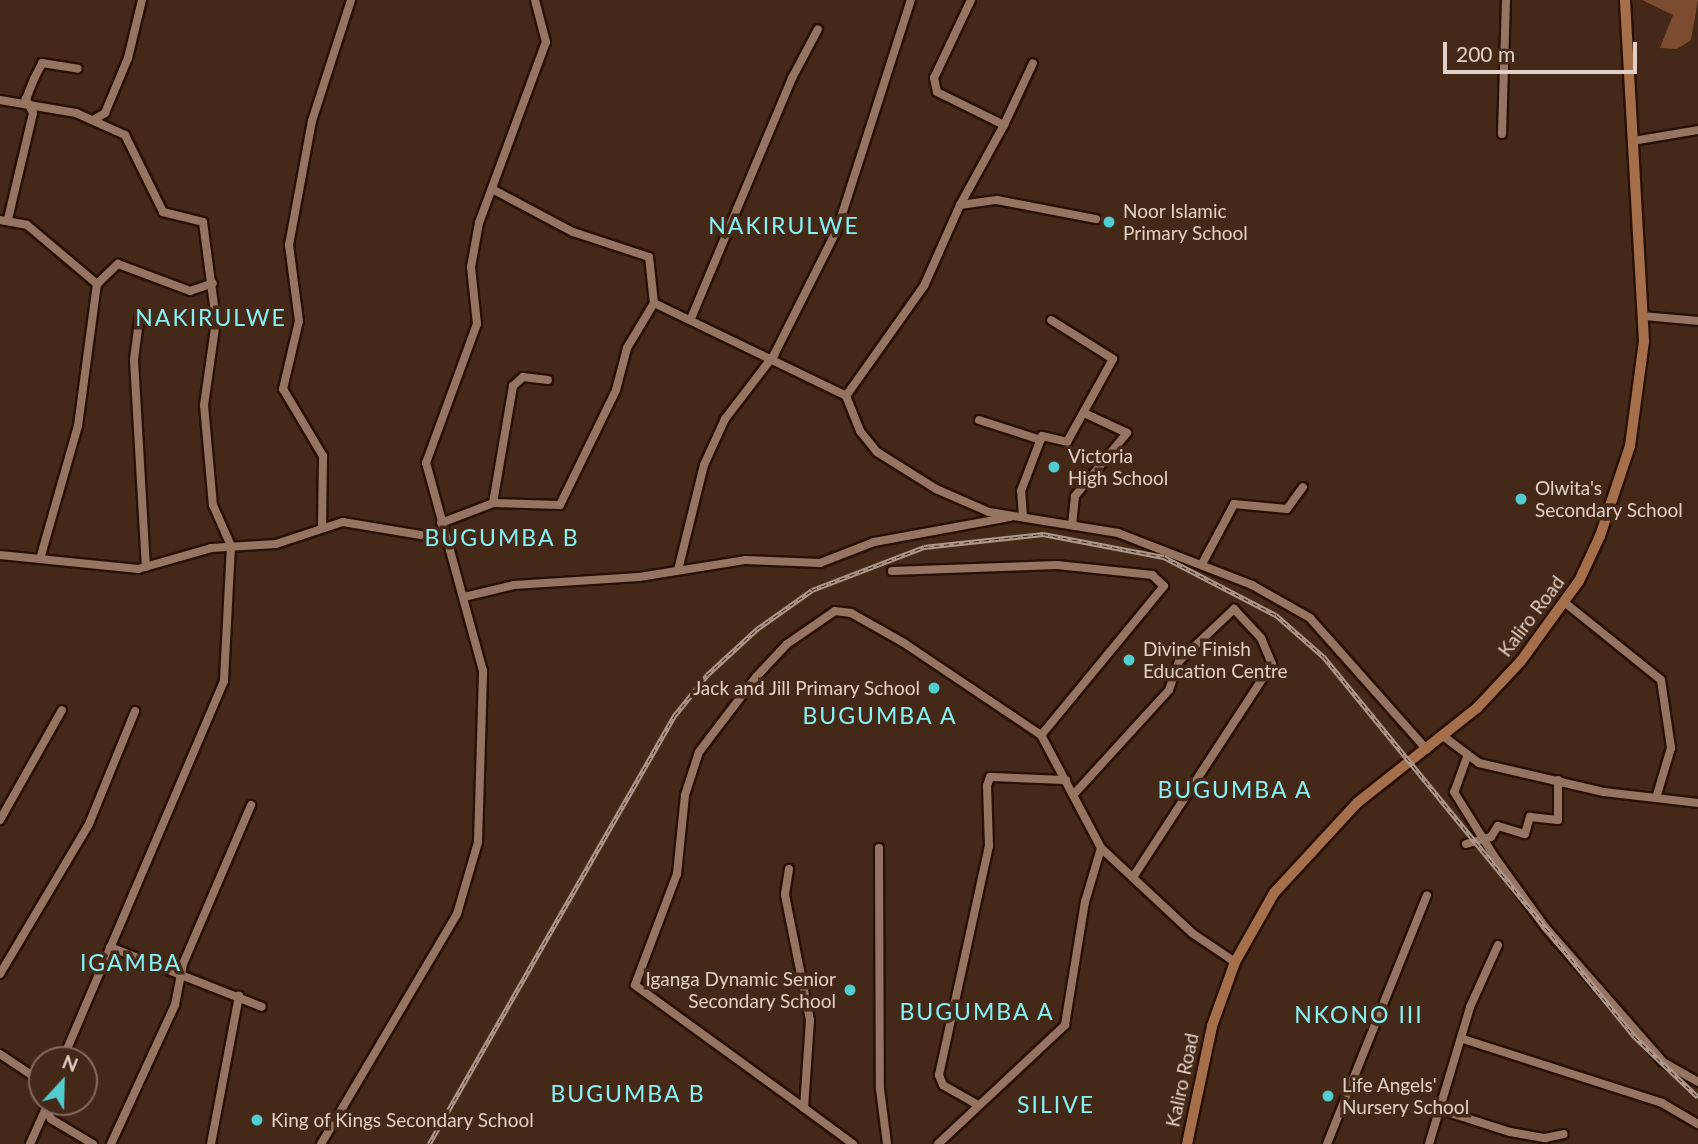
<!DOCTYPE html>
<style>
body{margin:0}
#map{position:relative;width:1698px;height:1144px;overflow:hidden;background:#442818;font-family:Lato,sans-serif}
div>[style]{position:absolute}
.forest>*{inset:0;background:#7c4c30}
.roads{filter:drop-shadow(2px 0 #291002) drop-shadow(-2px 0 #291002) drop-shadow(0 2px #291002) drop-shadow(0 -2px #291002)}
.street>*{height:8px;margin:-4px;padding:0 4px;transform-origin:4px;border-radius:4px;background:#957462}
.secondary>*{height:10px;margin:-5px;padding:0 5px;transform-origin:5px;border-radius:5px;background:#a56f4b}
.rail>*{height:4.5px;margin-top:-2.25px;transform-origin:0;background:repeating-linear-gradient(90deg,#442818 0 5px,#af998d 0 10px);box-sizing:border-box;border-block:2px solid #af998d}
.dots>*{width:19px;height:19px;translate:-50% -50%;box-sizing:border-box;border:4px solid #442818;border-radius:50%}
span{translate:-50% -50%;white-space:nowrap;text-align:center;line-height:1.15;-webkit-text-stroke:7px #442818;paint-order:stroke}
.poi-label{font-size:19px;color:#e2cfc5}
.left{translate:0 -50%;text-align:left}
.right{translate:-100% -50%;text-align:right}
.street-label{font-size:19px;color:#e2cfc5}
.quarter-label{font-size:23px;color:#86f2f4;letter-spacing:2px}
.north{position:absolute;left:28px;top:1046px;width:70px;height:70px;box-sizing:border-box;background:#442818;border:2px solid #836b5d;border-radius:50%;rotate:22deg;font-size:19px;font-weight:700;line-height:28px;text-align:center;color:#e2cfc5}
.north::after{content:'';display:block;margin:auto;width:24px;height:32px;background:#52cdcf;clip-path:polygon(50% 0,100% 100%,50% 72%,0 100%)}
.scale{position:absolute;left:1443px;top:42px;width:194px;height:32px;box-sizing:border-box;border:4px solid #e2cfc5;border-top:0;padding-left:9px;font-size:21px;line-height:24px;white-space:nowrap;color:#e2cfc5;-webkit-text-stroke:5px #442818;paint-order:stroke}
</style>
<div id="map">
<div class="forest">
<i style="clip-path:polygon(1642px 0,1698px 0,1691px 40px,1677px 49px,1660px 48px,1673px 15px)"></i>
</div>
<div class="roads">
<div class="street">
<i style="left:971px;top:0;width:86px;rotate:115.4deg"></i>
<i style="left:934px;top:78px;width:14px;rotate:78deg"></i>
<i style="left:937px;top:92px;width:75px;rotate:26.2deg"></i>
<i style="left:1004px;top:125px;width:68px;rotate:-64.9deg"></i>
<i style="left:0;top:100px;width:77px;rotate:9.7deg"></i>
<i style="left:76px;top:113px;width:54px;rotate:24.2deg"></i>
<i style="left:125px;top:135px;width:86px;rotate:63.7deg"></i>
<i style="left:163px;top:212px;width:41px;rotate:14deg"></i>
<i style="left:203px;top:222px;width:100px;rotate:82.5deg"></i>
<i style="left:216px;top:321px;width:85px;rotate:98.1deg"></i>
<i style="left:204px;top:405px;width:100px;rotate:84.9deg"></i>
<i style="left:213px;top:505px;width:45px;rotate:66.3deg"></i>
<i style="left:231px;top:546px;width:135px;rotate:93deg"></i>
<i style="left:224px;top:681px;width:412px;rotate:113.1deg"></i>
<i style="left:95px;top:119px;width:12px;rotate:-31deg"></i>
<i style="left:105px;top:113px;width:60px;rotate:-67.3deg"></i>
<i style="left:128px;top:58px;width:60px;rotate:-76.4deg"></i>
<i style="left:1502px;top:134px;width:134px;rotate:-88.3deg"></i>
<i style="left:1633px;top:141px;width:66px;rotate:-9.6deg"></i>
<i style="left:492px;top:189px;width:92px;rotate:28deg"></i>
<i style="left:573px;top:232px;width:80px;rotate:18.2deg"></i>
<i style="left:649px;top:257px;width:46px;rotate:83.8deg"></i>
<i style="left:654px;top:303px;width:213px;rotate:25.8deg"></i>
<i style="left:846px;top:396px;width:38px;rotate:68deg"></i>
<i style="left:860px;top:431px;width:27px;rotate:51deg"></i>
<i style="left:877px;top:452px;width:70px;rotate:32.1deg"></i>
<i style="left:936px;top:489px;width:58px;rotate:23.5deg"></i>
<i style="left:989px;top:512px;width:131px;rotate:9.2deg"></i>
<i style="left:1118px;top:533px;width:144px;rotate:21.2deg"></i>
<i style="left:1252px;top:585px;width:67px;rotate:29.6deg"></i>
<i style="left:1310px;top:618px;width:176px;rotate:48.4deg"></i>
<i style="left:960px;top:205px;width:91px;rotate:-61.2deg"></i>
<i style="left:8px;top:219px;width:109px;rotate:-76.7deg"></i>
<i style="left:33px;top:113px;width:16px;rotate:-117deg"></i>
<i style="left:26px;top:99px;width:22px;rotate:-68deg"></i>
<i style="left:34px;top:79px;width:18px;rotate:-63deg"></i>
<i style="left:42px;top:63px;width:36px;rotate:9deg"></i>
<i style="left:0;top:220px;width:27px;rotate:10deg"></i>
<i style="left:27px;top:225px;width:92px;rotate:40.1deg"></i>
<i style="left:97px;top:284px;width:29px;rotate:-44deg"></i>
<i style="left:118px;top:264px;width:77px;rotate:20.6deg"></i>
<i style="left:190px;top:291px;width:24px;rotate:-19deg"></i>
<i style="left:140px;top:313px;width:47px;rotate:97.3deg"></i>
<i style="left:134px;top:360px;width:207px;rotate:86.7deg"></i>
<i style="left:692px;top:316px;width:258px;rotate:-67.2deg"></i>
<i style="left:792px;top:78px;width:55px;rotate:-62deg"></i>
<i style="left:1643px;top:316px;width:55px;rotate:5.2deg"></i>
<i style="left:846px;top:396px;width:135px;rotate:-54.7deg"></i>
<i style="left:924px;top:286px;width:89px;rotate:-66deg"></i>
<i style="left:960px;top:205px;width:37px;rotate:-8deg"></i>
<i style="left:997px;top:200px;width:101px;rotate:10.9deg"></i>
<i style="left:979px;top:420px;width:65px;rotate:17.9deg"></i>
<i style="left:493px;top:503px;width:119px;rotate:-80.3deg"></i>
<i style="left:513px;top:386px;width:13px;rotate:-42deg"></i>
<i style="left:523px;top:377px;width:25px;rotate:7deg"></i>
<i style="left:1023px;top:517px;width:26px;rotate:-94deg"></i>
<i style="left:1021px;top:491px;width:59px;rotate:-69.1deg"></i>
<i style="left:1042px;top:436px;width:26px;rotate:13deg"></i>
<i style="left:1067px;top:442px;width:95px;rotate:-61deg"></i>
<i style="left:1113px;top:359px;width:73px;rotate:-147.8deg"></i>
<i style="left:441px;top:523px;width:56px;rotate:-21deg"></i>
<i style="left:493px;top:503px;width:67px;rotate:1.7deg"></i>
<i style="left:560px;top:505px;width:128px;rotate:-64deg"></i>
<i style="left:616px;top:390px;width:43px;rotate:-75.3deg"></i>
<i style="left:627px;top:348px;width:52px;rotate:-59deg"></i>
<i style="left:1072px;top:525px;width:29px;rotate:-84deg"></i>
<i style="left:1075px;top:496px;width:82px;rotate:-50.5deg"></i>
<i style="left:1127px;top:433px;width:47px;rotate:-155.1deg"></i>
<i style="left:322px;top:528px;width:72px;rotate:-89.2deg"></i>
<i style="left:323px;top:456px;width:78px;rotate:-120.8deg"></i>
<i style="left:283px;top:389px;width:70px;rotate:-76.8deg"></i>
<i style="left:299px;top:321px;width:77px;rotate:-97.5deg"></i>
<i style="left:289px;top:245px;width:126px;rotate:-79.5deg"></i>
<i style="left:312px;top:121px;width:127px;rotate:-72.1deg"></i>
<i style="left:0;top:555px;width:139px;rotate:5.8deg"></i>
<i style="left:138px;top:569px;width:76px;rotate:-16deg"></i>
<i style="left:211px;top:548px;width:65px;rotate:-3.5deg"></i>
<i style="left:276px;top:544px;width:71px;rotate:-18.2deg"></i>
<i style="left:343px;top:522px;width:103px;rotate:9.5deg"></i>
<i style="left:40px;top:559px;width:138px;rotate:-74.1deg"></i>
<i style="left:78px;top:426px;width:143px;rotate:-82.4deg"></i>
<i style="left:1202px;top:564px;width:68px;rotate:-61.9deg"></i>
<i style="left:1234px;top:504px;width:53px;rotate:5.4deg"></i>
<i style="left:1287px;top:509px;width:27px;rotate:-54deg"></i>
<i style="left:678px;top:570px;width:108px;rotate:-76.1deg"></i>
<i style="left:704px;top:465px;width:51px;rotate:-65.5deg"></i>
<i style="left:725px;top:419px;width:81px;rotate:-52.6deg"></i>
<i style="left:774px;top:355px;width:140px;rotate:-63.3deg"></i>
<i style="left:837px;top:230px;width:242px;rotate:-72.2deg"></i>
<i style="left:892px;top:571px;width:165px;rotate:-2.1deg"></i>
<i style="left:1057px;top:565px;width:96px;rotate:6deg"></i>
<i style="left:1152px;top:575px;width:16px;rotate:43deg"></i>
<i style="left:1164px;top:586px;width:193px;rotate:129.5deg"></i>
<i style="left:464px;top:597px;width:51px;rotate:-13.5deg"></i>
<i style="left:514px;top:585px;width:125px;rotate:-3.7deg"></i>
<i style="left:639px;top:577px;width:107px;rotate:-9.1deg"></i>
<i style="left:745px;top:560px;width:75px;rotate:2.3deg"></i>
<i style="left:820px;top:563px;width:58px;rotate:-21.3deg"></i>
<i style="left:874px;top:542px;width:138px;rotate:-10.4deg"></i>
<i style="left:1564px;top:602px;width:124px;rotate:38.8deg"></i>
<i style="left:1661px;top:680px;width:69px;rotate:81.6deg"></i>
<i style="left:1671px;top:748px;width:52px;rotate:106.7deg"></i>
<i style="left:1443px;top:736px;width:45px;rotate:36.9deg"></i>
<i style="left:1479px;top:763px;width:128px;rotate:13.1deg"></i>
<i style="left:1604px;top:792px;width:95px;rotate:6.7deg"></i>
<i style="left:1467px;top:757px;width:37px;rotate:110deg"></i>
<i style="left:1454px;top:792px;width:75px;rotate:58deg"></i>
<i style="left:1494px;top:856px;width:87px;rotate:54.3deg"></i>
<i style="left:1545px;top:927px;width:179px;rotate:48.8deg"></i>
<i style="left:1663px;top:1062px;width:40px;rotate:29.7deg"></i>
<i style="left:1075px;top:793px;width:139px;rotate:-47.6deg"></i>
<i style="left:1169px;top:690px;width:31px;rotate:-71deg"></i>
<i style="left:1179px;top:661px;width:76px;rotate:-43.4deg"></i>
<i style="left:1234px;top:609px;width:40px;rotate:47deg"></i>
<i style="left:1261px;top:638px;width:28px;rotate:67deg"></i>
<i style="left:1272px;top:664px;width:251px;rotate:123.1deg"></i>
<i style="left:0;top:820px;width:126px;rotate:-60.6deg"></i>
<i style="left:1466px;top:844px;width:26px;rotate:-16deg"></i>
<i style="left:1491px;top:837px;width:13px;rotate:-58deg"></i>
<i style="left:1498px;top:826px;width:28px;rotate:17deg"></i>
<i style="left:1525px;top:834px;width:18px;rotate:-74deg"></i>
<i style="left:1530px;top:817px;width:28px;rotate:6deg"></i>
<i style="left:1558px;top:820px;width:40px;rotate:-90deg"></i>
<i style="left:879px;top:848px;width:241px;rotate:89.8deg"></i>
<i style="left:880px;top:1089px;width:55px;rotate:82.7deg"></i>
<i style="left:789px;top:869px;width:26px;rotate:99deg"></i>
<i style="left:785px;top:895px;width:127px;rotate:78.7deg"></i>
<i style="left:810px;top:1020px;width:88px;rotate:93.9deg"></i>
<i style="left:804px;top:1108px;width:61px;rotate:36.3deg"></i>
<i style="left:110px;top:947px;width:163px;rotate:21.5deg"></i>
<i style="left:0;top:974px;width:174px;rotate:-59.3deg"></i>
<i style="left:89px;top:824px;width:122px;rotate:-67.8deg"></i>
<i style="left:1463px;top:1039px;width:209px;rotate:17.8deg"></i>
<i style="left:1662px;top:1103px;width:42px;rotate:30.3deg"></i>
<i style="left:0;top:1054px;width:50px;rotate:33.7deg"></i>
<i style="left:45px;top:1102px;width:18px;rotate:71deg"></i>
<i style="left:51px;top:1119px;width:49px;rotate:30.8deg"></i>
<i style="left:978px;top:1105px;width:40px;rotate:-150.3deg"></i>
<i style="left:943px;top:1085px;width:11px;rotate:-112deg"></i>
<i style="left:939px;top:1075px;width:234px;rotate:-77.7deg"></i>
<i style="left:989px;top:846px;width:60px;rotate:-91.9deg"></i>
<i style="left:987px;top:786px;width:9px;rotate:-72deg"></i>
<i style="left:990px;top:777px;width:76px;rotate:2.3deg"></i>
<i style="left:804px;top:1108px;width:209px;rotate:-144deg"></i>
<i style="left:635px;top:985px;width:119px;rotate:-69.3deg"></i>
<i style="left:677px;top:874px;width:79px;rotate:-84.2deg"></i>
<i style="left:685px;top:795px;width:45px;rotate:-72deg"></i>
<i style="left:699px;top:752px;width:94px;rotate:-52.8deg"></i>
<i style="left:756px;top:677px;width:45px;rotate:-46.8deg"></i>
<i style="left:787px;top:644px;width:58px;rotate:-34.5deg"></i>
<i style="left:835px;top:611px;width:16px;rotate:7deg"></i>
<i style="left:851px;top:613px;width:61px;rotate:29.5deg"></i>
<i style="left:904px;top:643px;width:165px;rotate:33.9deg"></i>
<i style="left:1041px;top:735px;width:128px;rotate:62deg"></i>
<i style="left:1101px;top:848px;width:125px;rotate:43deg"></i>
<i style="left:1192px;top:933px;width:52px;rotate:34deg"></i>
<i style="left:1441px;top:1110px;width:72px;rotate:17.7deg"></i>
<i style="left:1510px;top:1132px;width:36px;rotate:10deg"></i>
<i style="left:1545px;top:1138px;width:19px;rotate:-12deg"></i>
<i style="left:30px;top:1144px;width:36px;rotate:-66deg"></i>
<i style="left:111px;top:1144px;width:153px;rotate:-65.3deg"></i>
<i style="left:175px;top:1005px;width:42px;rotate:-79deg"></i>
<i style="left:183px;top:964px;width:173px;rotate:-66.8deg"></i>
<i style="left:211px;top:1144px;width:151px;rotate:-79.3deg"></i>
<i style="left:321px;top:1144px;width:267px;rotate:-59.4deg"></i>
<i style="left:457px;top:914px;width:75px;rotate:-73.7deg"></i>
<i style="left:478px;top:842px;width:171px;rotate:-88.3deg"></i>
<i style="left:483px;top:671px;width:216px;rotate:-105.3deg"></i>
<i style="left:426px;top:463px;width:148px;rotate:-69.9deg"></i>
<i style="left:477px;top:324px;width:57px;rotate:-96deg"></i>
<i style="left:471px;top:267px;width:45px;rotate:-79.7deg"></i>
<i style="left:479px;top:223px;width:193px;rotate:-69.7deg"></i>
<i style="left:546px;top:42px;width:43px;rotate:-104.7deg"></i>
<i style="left:938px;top:1144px;width:174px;rotate:-43.1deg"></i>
<i style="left:1065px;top:1025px;width:125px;rotate:-80.8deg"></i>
<i style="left:1085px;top:902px;width:56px;rotate:-73.5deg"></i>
<i style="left:1327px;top:1144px;width:268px;rotate:-68.1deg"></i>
<i style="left:1429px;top:1144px;width:143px;rotate:-73.3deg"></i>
<i style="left:1470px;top:1007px;width:68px;rotate:-65.7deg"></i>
</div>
<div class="secondary">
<i style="left:1187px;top:1144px;width:121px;rotate:-78deg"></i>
<i style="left:1212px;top:1026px;width:68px;rotate:-70.2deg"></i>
<i style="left:1235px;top:962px;width:79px;rotate:-60.5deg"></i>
<i style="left:1274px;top:893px;width:122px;rotate:-47.3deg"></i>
<i style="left:1357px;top:803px;width:153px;rotate:-38.4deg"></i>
<i style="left:1477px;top:708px;width:64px;rotate:-46.9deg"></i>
<i style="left:1521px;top:661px;width:99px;rotate:-54.1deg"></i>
<i style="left:1579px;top:581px;width:50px;rotate:-65deg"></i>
<i style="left:1600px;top:536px;width:95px;rotate:-71.6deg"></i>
<i style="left:1630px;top:446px;width:106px;rotate:-82.4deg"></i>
<i style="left:1644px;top:341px;width:342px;rotate:-93.2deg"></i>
</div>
</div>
<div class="rail">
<i style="left:429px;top:1144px;width:495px;rotate:-60.2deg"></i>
<i style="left:675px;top:715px;width:51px;rotate:-51.3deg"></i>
<i style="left:707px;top:675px;width:68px;rotate:-42.6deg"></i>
<i style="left:757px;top:629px;width:67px;rotate:-35.3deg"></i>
<i style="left:812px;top:590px;width:120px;rotate:-21deg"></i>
<i style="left:924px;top:547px;width:120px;rotate:-6.2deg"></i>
<i style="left:1043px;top:534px;width:123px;rotate:10.8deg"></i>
<i style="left:1164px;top:557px;width:126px;rotate:27.4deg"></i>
<i style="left:1276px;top:615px;width:64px;rotate:41.2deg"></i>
<i style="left:1324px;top:657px;width:491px;rotate:50.7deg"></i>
<i style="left:1635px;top:1037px;width:87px;rotate:43.6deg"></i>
</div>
<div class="dots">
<i style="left:1109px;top:222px;background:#52cdcf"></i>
<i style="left:1054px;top:467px;background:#52cdcf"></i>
<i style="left:1521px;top:499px;background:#52cdcf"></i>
<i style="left:1129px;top:660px;background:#52cdcf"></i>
<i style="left:934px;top:688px;background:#52cdcf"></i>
<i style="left:850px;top:990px;background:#52cdcf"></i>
<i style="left:1328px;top:1096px;background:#52cdcf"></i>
<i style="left:257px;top:1120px;background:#52cdcf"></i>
</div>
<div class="poi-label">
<span class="left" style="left:1123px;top:222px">Noor Islamic<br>Primary School</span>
<span class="left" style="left:1068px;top:467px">Victoria<br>High School</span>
<span class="left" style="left:1535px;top:499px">Olwita's<br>Secondary School</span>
<span class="left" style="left:1143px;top:660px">Divine Finish<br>Education Centre</span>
<span class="right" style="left:920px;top:688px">Jack and Jill Primary School</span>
<span class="right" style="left:836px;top:990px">Iganga Dynamic Senior<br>Secondary School</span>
<span class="left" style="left:1342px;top:1096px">Life Angels'<br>Nursery School</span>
<span class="left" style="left:271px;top:1120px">King of Kings Secondary School</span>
</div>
<div class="street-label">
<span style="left:1531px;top:616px;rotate:-53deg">Kaliro Road</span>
<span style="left:1182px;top:1080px;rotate:-78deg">Kaliro Road</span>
</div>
<div class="quarter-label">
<span style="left:784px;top:225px">NAKIRULWE</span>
<span style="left:211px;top:317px">NAKIRULWE</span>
<span style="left:502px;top:537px">BUGUMBA B</span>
<span style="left:880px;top:715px">BUGUMBA A</span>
<span style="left:1235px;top:789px">BUGUMBA A</span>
<span style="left:131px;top:962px">IGAMBA</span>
<span style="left:977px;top:1011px">BUGUMBA A</span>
<span style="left:1359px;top:1014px">NKONO III</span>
<span style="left:628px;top:1093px">BUGUMBA B</span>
<span style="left:1056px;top:1104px">SILIVE</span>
</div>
<div class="north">N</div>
<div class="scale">200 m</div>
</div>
